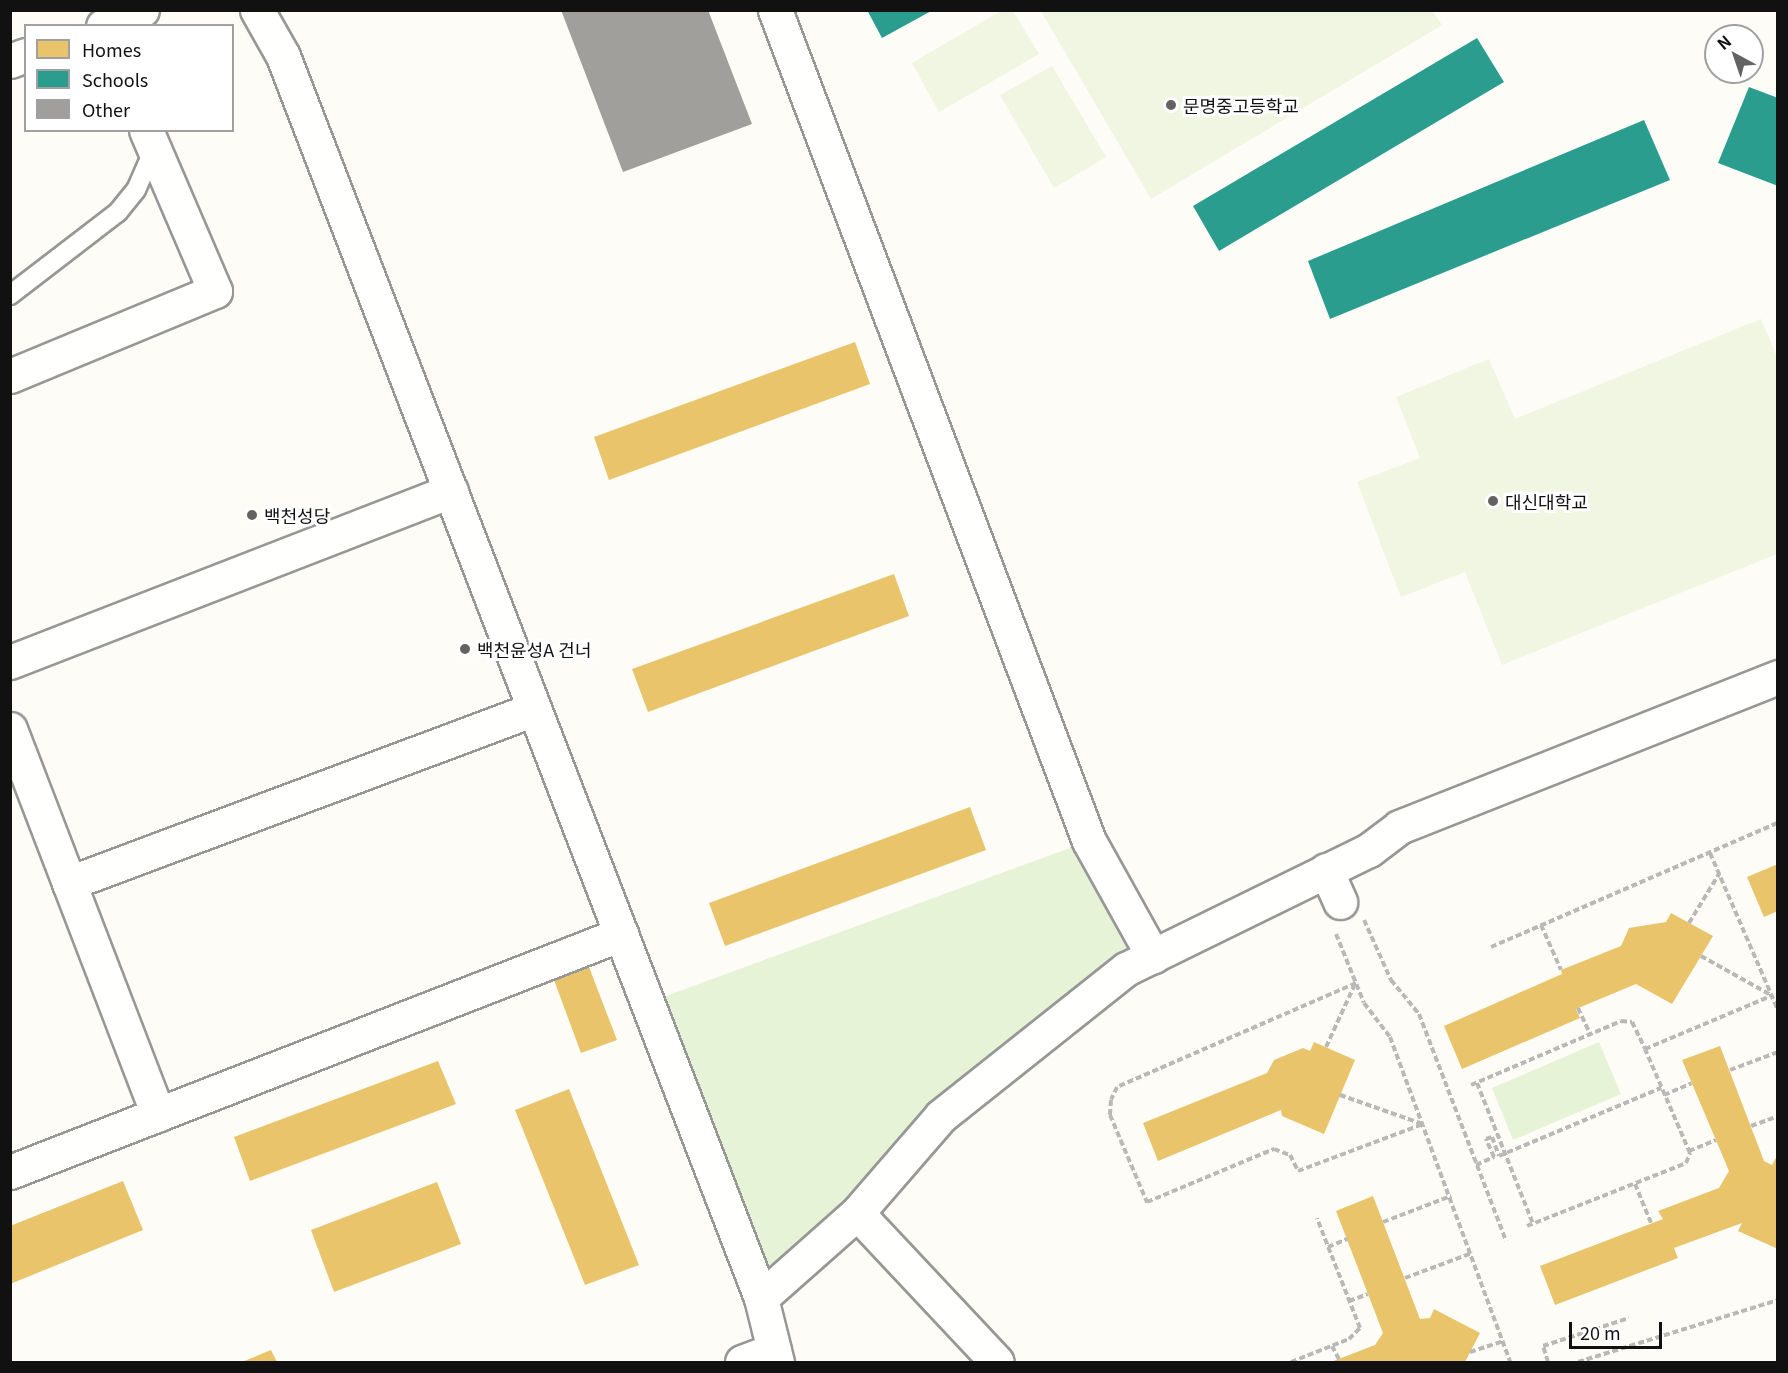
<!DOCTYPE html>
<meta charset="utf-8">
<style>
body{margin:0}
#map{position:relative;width:1788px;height:1373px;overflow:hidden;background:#fdfcf7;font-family:Georgia,"Noto Sans KR",serif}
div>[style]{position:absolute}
.green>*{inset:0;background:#e7f3d7}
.pitch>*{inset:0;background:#f0f6e1}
.homes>*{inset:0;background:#e9c46a}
.schools>*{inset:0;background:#2a9d8f}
.building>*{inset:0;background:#a19f9c}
.path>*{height:4px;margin-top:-2px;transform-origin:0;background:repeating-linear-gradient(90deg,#b9b9b8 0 6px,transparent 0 9px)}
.roads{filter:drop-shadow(2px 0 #979795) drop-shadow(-2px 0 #979795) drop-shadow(0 2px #979795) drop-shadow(0 -2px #979795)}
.service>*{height:18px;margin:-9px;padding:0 9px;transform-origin:9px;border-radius:9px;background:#fffffe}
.minor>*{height:33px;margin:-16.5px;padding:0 16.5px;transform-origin:16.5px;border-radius:16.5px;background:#fffffe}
.dots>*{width:16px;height:16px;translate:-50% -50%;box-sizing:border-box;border:3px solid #fff;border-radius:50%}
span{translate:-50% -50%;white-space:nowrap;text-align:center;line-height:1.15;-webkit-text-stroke:6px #fff;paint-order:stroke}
.poi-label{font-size:18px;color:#111}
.left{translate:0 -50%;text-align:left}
.frame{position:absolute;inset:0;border:12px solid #111;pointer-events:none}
.legend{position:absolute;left:24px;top:24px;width:210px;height:108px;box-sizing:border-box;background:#fff;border:2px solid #a0a0a0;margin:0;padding:8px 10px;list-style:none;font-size:18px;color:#111}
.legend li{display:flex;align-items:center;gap:12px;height:30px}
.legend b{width:30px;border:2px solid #a0a0a0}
.north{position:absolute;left:1704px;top:24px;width:60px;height:60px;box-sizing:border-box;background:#fff;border:2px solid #a0a0a0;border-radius:50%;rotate:320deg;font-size:16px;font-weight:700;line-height:24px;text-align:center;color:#111}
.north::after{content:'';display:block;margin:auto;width:21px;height:27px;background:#646362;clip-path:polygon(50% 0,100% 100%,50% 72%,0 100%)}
.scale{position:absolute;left:1569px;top:1322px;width:93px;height:27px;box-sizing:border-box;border:3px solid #111;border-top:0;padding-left:8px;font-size:18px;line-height:21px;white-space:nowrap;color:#111;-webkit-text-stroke:4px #fff;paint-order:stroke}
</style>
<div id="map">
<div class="green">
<i style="clip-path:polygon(1089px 841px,1153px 956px,941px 1116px,761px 1298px,647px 1003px)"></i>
<i style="clip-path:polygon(1599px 1042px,1621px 1094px,1513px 1140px,1492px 1088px)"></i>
</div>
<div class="pitch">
<i style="clip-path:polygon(1432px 10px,1442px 25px,1151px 199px,1041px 11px)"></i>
<i style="clip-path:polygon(1001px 11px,1013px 11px,1039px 54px,939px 112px,912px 63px)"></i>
<i style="clip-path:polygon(1052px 66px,1106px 157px,1054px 188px,1000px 95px)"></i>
<i style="clip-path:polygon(1761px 319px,1777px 357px,1777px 554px,1502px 665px,1465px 572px,1401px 597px,1357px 482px,1420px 458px,1396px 397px,1489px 359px,1515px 419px)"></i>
</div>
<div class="homes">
<i style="clip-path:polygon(855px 342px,870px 384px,609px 480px,594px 437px)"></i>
<i style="clip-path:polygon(894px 574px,909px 616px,648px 712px,632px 669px)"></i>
<i style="clip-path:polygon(970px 807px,986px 850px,725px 946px,709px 903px)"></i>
<i style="clip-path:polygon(1778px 864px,1778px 911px,1764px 917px,1747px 877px)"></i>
<i style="clip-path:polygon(1671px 913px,1713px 936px,1672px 1004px,1636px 984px,1576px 1009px,1580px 1018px,1462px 1069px,1444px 1026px,1562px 974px,1561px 970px,1621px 946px,1629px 928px,1666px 922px)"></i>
<i style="clip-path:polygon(589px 967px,617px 1040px,581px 1053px,554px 980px)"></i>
<i style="clip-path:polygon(1314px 1042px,1355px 1060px,1324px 1134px,1282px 1116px,1281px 1110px,1158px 1161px,1143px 1123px,1267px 1073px,1274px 1060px,1303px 1048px,1310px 1051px)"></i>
<i style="clip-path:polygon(1720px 1046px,1764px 1161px,1772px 1165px,1778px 1154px,1778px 1249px,1738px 1231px,1742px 1223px,1674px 1248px,1678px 1258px,1555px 1305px,1540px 1266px,1663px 1219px,1658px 1211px,1719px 1188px,1729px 1171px,1682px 1060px)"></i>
<i style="clip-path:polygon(438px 1061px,456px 1104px,250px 1181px,234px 1137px)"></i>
<i style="clip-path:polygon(569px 1089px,639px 1265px,585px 1285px,515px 1110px)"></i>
<i style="clip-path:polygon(123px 1181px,143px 1230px,10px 1284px,10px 1226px)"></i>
<i style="clip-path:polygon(437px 1182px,461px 1244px,334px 1292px,311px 1230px)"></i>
<i style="clip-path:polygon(1373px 1196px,1420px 1319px,1430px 1318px,1434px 1309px,1480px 1333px,1465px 1362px,1331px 1362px,1375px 1345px,1383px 1333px,1336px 1211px)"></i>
<i style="clip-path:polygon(271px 1350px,277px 1362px,242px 1362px)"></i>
</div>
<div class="schools">
<i style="clip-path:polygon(867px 10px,933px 10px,882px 38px)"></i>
<i style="clip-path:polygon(1477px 38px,1504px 82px,1219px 251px,1193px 206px)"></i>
<i style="clip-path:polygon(1749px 87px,1778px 98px,1778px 186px,1718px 163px)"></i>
<i style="clip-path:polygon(1644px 120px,1670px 180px,1330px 319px,1308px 261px)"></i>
</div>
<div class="building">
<i style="clip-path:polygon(561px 10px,708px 10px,752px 124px,623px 172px)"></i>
</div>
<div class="path">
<i style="left:1710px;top:853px;width:171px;rotate:66.6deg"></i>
<i style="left:1364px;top:920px;width:66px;rotate:65.8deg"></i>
<i style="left:1391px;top:980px;width:44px;rotate:50.5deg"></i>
<i style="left:1419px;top:1014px;width:243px;rotate:69deg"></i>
<i style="left:1689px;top:923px;width:57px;rotate:-58.5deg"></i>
<i style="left:1541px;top:925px;width:49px;rotate:66deg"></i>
<i style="left:1336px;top:934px;width:74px;rotate:67.9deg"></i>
<i style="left:1364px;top:1003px;width:43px;rotate:52.6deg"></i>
<i style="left:1390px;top:1037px;width:346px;rotate:69.7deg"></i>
<i style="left:1491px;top:947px;width:313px;rotate:-23.4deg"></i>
<i style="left:1701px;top:956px;width:80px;rotate:29.1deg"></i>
<i style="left:1356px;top:983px;width:261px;rotate:156.5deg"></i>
<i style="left:1117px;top:1087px;width:14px;rotate:115deg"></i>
<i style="left:1111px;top:1100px;width:15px;rotate:94deg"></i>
<i style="left:1110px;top:1115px;width:95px;rotate:67deg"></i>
<i style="left:1147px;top:1202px;width:138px;rotate:-22.7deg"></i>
<i style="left:1274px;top:1149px;width:17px;rotate:21deg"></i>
<i style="left:1290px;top:1155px;width:18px;rotate:63deg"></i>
<i style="left:1298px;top:1171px;width:134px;rotate:-20.6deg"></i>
<i style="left:1578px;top:1008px;width:29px;rotate:65deg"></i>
<i style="left:1326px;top:1047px;width:69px;rotate:-65.3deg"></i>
<i style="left:1730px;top:1070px;width:51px;rotate:-20.6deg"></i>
<i style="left:1477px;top:1083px;width:152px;rotate:68.3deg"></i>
<i style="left:1471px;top:1085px;width:163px;rotate:-23.1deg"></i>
<i style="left:1621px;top:1021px;width:11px;rotate:5deg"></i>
<i style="left:1632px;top:1022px;width:30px;rotate:64deg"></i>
<i style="left:1340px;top:1095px;width:88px;rotate:19.3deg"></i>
<i style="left:1664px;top:1095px;width:30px;rotate:-23deg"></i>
<i style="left:1751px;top:1126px;width:29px;rotate:-20deg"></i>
<i style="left:1689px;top:1151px;width:29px;rotate:-22deg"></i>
<i style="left:1476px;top:1165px;width:20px;rotate:-24deg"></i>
<i style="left:1494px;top:1157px;width:20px;rotate:-114deg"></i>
<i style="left:1486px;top:1139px;width:6px;rotate:-18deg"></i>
<i style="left:1492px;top:1137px;width:20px;rotate:70deg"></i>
<i style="left:1499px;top:1156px;width:176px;rotate:-22.8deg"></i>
<i style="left:1635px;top:1184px;width:42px;rotate:67.7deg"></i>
<i style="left:1383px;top:1222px;width:73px;rotate:-20.9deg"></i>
<i style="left:1527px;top:1226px;width:171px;rotate:-21.6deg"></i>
<i style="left:1686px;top:1163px;width:11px;rotate:-68deg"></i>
<i style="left:1690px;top:1153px;width:113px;rotate:-113.4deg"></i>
<i style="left:1645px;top:1049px;width:137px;rotate:-22.8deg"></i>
<i style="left:1328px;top:1247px;width:21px;rotate:-23deg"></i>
<i style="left:1405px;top:1278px;width:72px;rotate:-20.5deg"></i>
<i style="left:1349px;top:1301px;width:20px;rotate:-20deg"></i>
<i style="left:1332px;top:1346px;width:15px;rotate:62deg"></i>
<i style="left:1470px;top:1352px;width:35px;rotate:-18deg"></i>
<i style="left:1291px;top:1362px;width:62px;rotate:-21.6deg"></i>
<i style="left:1349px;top:1339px;width:16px;rotate:-45deg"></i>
<i style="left:1360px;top:1328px;width:118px;rotate:-111.4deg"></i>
<i style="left:1548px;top:1362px;width:17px;rotate:-107deg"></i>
<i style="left:1543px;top:1346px;width:90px;rotate:-18deg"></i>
<i style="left:1578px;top:1362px;width:209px;rotate:-17.2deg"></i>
</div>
<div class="roads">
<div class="service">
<i style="left:10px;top:295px;width:136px;rotate:-37.5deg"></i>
<i style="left:118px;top:212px;width:28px;rotate:-51deg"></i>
<i style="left:136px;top:190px;width:45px;rotate:-66.3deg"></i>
</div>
<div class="minor">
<i style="left:257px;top:10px;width:53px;rotate:60.5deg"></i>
<i style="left:283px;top:56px;width:1331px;rotate:68.95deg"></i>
<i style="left:761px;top:1298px;width:66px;rotate:76deg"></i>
<i style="left:775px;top:10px;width:888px;rotate:69.3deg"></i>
<i style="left:1089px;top:841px;width:132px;rotate:60.9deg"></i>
<i style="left:103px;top:26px;width:42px;rotate:-22.3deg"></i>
<i style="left:10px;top:61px;width:17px;rotate:-21deg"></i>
<i style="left:10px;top:376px;width:222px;rotate:-22.5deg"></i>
<i style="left:215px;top:291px;width:175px;rotate:-113.2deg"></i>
<i style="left:10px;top:662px;width:473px;rotate:-21.2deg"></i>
<i style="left:10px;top:729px;width:413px;rotate:69deg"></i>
<i style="left:1326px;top:870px;width:35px;rotate:66deg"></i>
<i style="left:69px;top:883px;width:496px;rotate:-20.5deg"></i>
<i style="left:10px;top:1172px;width:656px;rotate:-21.28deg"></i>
<i style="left:857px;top:1213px;width:204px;rotate:46.8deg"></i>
<i style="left:761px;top:1298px;width:128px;rotate:-41.5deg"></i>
<i style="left:857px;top:1213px;width:128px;rotate:-49.1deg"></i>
<i style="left:941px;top:1116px;width:236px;rotate:-38.5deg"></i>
<i style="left:1126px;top:969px;width:271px;rotate:-26.1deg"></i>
<i style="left:1369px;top:850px;width:38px;rotate:-37deg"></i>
<i style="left:1399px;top:827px;width:408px;rotate:-21.6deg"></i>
<i style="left:742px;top:1362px;width:34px;rotate:-21deg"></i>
</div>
</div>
<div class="dots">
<i style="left:1171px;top:105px;background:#646362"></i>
<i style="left:1493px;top:501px;background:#646362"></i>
<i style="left:252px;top:515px;background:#646362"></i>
<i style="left:465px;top:649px;background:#646362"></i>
</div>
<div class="poi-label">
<span class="left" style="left:1183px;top:105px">문명중고등학교</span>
<span class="left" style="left:1505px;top:501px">대신대학교</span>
<span class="left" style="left:264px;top:515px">백천성당</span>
<span class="left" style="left:477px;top:649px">백천윤성A 건너</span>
</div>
<div class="frame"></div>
<ul class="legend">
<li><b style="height:16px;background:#e9c46a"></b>Homes</li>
<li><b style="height:16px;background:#2a9d8f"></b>Schools</li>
<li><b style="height:16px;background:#a19f9c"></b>Other</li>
</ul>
<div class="north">N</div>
<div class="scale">20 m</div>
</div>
